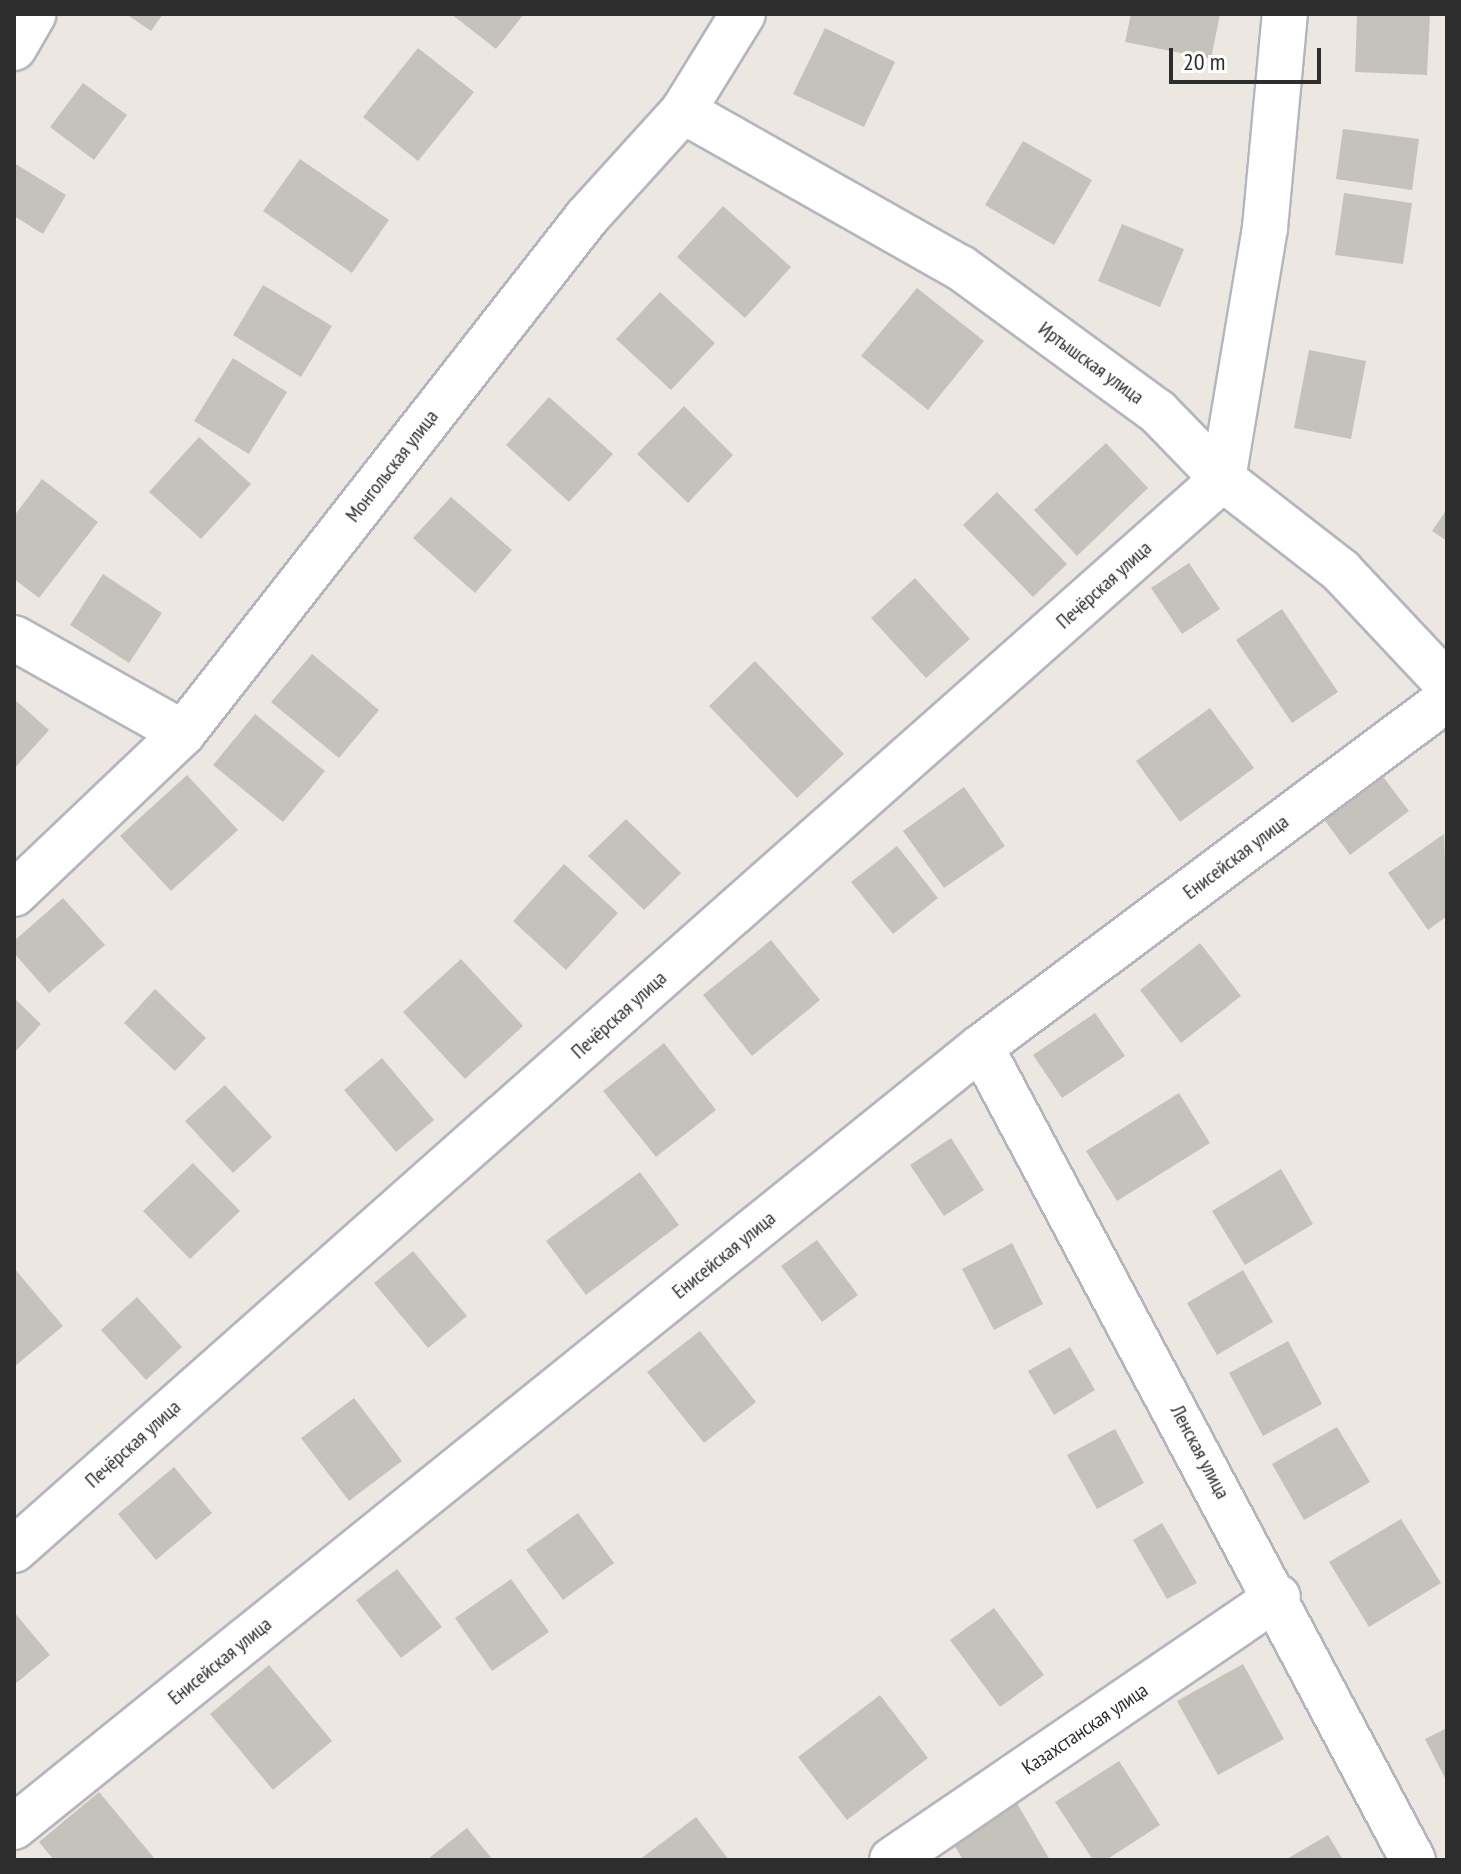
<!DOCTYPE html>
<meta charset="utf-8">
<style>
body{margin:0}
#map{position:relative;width:1461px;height:1874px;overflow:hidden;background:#ece8e1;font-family:"PT Sans Narrow",sans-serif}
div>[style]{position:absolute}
.building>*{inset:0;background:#c5c2bc}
.roads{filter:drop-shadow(2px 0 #b4b5bf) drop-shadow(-2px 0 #b4b5bf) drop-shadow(0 2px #b4b5bf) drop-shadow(0 -2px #b4b5bf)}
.street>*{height:44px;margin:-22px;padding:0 22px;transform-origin:22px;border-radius:22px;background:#fff}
span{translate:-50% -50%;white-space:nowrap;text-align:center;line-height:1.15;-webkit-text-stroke:7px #fff;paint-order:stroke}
.street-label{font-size:20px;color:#2d2d2d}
.frame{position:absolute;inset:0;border:16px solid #2d2d2d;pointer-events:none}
.scale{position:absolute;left:1169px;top:48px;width:152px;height:36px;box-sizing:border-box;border:4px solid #2d2d2d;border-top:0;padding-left:10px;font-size:24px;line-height:28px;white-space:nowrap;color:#2d2d2d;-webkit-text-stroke:6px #fff;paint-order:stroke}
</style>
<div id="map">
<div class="building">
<i style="clip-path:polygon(126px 14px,163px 14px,151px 31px)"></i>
<i style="clip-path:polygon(451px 14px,524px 14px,496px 49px)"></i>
<i style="clip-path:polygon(1131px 14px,1220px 14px,1211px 59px,1125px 42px)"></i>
<i style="clip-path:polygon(1357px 14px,1430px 15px,1427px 75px,1355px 72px)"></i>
<i style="clip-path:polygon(825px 28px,895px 62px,864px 127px,793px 94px)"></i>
<i style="clip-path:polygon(418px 48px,474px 92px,418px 161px,363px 117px)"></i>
<i style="clip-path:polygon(83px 83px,127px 115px,94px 160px,50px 127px)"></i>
<i style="clip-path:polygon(1343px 129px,1419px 139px,1412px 190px,1336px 179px)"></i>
<i style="clip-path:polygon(1023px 141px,1092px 180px,1054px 245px,985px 205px)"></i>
<i style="clip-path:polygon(300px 159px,389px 220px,352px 273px,263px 211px)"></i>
<i style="clip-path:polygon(14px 163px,66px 195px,43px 234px,14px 216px)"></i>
<i style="clip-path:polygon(1344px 193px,1412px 203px,1403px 264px,1335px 255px)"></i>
<i style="clip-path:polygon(723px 206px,791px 267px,745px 318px,677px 257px)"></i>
<i style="clip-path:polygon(1122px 224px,1184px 249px,1160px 307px,1098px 281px)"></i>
<i style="clip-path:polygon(263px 285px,332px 326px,301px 377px,233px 335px)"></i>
<i style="clip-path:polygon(917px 288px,984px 341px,928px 410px,861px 356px)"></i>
<i style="clip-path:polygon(660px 292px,715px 343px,671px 390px,616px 339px)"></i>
<i style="clip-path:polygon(1309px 350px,1366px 361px,1351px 439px,1294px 428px)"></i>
<i style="clip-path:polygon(233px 358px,287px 392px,249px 454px,194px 421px)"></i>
<i style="clip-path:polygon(549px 397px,613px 454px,569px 502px,506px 445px)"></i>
<i style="clip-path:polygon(684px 406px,733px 455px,688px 503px,637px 454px)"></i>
<i style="clip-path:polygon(199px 437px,251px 484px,201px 539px,149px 492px)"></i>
<i style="clip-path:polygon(1106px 443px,1148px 488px,1077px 556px,1034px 510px)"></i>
<i style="clip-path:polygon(42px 479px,98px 522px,39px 598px,14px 579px,14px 516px)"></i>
<i style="clip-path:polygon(997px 492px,1067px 564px,1033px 597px,963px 525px)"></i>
<i style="clip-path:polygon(451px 497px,512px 550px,475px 593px,413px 538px)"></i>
<i style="clip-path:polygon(1447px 509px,1447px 541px,1432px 531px)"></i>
<i style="clip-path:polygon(1189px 563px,1220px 609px,1182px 634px,1151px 588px)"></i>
<i style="clip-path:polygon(103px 574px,162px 613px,129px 663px,70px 625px)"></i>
<i style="clip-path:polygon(915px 578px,970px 639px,926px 678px,871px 618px)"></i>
<i style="clip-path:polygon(1282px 609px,1338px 692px,1292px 723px,1236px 640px)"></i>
<i style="clip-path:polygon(312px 654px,379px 710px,339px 758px,271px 702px)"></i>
<i style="clip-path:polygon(755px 661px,844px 754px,797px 798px,709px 706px)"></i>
<i style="clip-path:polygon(14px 699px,49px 730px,14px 769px)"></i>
<i style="clip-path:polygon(1210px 708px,1254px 768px,1180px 822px,1136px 761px)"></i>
<i style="clip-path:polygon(255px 714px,325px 771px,283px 822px,213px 765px)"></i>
<i style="clip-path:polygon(1381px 774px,1409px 811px,1350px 855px,1323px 818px)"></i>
<i style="clip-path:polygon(187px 775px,238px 830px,171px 891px,120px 836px)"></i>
<i style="clip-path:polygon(964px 787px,1005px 846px,944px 888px,903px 831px)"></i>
<i style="clip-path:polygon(626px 819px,681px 873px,644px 910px,588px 856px)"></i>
<i style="clip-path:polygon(1444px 834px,1447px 916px,1428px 930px,1388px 873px)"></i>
<i style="clip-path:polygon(897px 846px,938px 898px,893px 934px,851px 882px)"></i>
<i style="clip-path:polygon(564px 864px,618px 913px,566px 970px,513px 921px)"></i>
<i style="clip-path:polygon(63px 898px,105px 945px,49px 993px,14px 953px,14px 941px)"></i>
<i style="clip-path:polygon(771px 940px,820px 1000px,752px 1056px,703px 995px)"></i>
<i style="clip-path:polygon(1200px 943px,1241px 996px,1181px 1043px,1140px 990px)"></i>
<i style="clip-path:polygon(461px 959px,523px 1026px,465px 1079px,403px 1012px)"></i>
<i style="clip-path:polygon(155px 989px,206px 1038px,175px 1071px,124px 1023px)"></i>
<i style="clip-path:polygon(14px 998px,41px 1024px,14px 1053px)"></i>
<i style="clip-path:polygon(1095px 1013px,1125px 1056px,1062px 1098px,1033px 1055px)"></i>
<i style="clip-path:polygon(664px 1043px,716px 1110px,656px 1157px,603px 1091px)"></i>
<i style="clip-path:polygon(382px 1058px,434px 1120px,396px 1152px,344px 1090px)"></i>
<i style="clip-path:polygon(225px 1085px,272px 1137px,233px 1173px,185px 1121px)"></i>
<i style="clip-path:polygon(1179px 1093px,1210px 1143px,1117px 1201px,1086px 1151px)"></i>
<i style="clip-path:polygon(951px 1138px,984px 1190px,944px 1216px,910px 1165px)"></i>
<i style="clip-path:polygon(193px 1163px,240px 1211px,190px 1259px,143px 1211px)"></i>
<i style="clip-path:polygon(1281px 1169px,1313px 1224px,1245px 1265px,1212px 1211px)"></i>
<i style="clip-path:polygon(640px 1172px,679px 1225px,586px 1295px,546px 1241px)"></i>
<i style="clip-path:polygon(817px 1240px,858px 1295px,822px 1322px,781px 1266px)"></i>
<i style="clip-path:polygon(1012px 1243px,1043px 1304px,994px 1330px,962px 1269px)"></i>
<i style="clip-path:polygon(413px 1251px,467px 1316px,428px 1348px,374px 1283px)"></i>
<i style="clip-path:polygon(14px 1268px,63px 1326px,14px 1367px)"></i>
<i style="clip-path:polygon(1243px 1270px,1273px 1322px,1217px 1355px,1187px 1303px)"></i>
<i style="clip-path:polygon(137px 1297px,182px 1347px,146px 1380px,101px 1330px)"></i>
<i style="clip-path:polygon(700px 1331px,756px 1402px,704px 1443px,647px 1372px)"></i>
<i style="clip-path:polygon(1288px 1341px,1322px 1404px,1263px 1436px,1229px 1373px)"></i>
<i style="clip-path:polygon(1070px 1347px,1095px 1390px,1054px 1415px,1028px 1371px)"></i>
<i style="clip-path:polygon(354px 1398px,402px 1461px,349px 1501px,301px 1438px)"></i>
<i style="clip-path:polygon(1337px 1427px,1370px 1482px,1304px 1520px,1272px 1464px)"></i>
<i style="clip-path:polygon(1115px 1429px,1144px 1483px,1097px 1509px,1067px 1455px)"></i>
<i style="clip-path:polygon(174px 1467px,212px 1513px,156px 1560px,118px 1514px)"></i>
<i style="clip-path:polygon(578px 1513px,614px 1563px,563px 1600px,526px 1550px)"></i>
<i style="clip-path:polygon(1401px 1519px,1441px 1583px,1369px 1627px,1329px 1562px)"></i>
<i style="clip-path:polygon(1162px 1523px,1197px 1583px,1167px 1599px,1133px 1540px)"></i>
<i style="clip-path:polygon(397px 1569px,442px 1627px,401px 1658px,356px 1600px)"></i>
<i style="clip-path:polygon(511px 1579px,549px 1632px,492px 1671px,455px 1618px)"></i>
<i style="clip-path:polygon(994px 1608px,1044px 1675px,1000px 1707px,950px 1640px)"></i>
<i style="clip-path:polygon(14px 1612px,50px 1655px,14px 1685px)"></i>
<i style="clip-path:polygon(1243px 1664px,1284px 1739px,1218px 1775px,1177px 1701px)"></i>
<i style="clip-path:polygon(269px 1665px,332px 1741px,273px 1790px,210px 1714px)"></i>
<i style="clip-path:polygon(880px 1695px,928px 1758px,847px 1820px,798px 1757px)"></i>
<i style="clip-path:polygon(1447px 1728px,1447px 1782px,1425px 1739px)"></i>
<i style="clip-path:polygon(1119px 1761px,1160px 1825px,1106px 1860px,1093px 1860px,1055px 1802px)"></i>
<i style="clip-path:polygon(99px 1792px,155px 1859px,153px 1860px,54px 1860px,39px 1842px)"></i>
<i style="clip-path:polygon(1015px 1800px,1050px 1860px,963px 1860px,950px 1838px)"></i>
<i style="clip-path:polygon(696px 1817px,729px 1860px,639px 1860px)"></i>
<i style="clip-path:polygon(467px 1828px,493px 1860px,431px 1860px,429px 1858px)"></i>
<i style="clip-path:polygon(1328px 1835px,1343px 1860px,1285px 1860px)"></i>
</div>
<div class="roads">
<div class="street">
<i style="left:14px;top:48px;width:39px;rotate:-60deg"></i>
<i style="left:683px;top:111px;width:319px;rotate:29.5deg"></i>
<i style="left:961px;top:268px;width:244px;rotate:36.2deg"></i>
<i style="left:1158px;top:412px;width:93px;rotate:45.9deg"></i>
<i style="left:1223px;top:479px;width:150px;rotate:37.9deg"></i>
<i style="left:1341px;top:571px;width:155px;rotate:46.8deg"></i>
<i style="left:14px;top:638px;width:194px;rotate:29.3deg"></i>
<i style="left:14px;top:894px;width:233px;rotate:-43.6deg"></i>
<i style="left:183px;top:733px;width:655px;rotate:-51.94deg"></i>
<i style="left:587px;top:217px;width:143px;rotate:-47.8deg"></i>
<i style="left:683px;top:111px;width:114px;rotate:-58.3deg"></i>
<i style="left:981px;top:1047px;width:921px;rotate:62.02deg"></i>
<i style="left:14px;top:1550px;width:1615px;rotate:-41.54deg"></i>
<i style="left:1223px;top:479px;width:254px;rotate:-80.5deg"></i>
<i style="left:1265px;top:228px;width:215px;rotate:-84.7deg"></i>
<i style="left:14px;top:1827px;width:1242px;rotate:-38.89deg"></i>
<i style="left:981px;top:1047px;width:582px;rotate:-36.75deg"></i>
<i style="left:892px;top:1860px;width:467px;rotate:-34.3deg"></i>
</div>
</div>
<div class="street-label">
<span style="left:1091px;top:363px;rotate:36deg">Иртышская улица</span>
<span style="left:392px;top:466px;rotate:-52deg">Монгольская улица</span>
<span style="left:1104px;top:585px;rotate:-42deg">Печёрская улица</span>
<span style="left:1236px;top:857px;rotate:-37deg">Енисейская улица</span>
<span style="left:619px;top:1015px;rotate:-42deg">Печёрская улица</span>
<span style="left:724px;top:1255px;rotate:-39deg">Енисейская улица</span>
<span style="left:133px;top:1444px;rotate:-42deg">Печёрская улица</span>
<span style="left:1200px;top:1452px;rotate:62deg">Ленская улица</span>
<span style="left:220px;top:1661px;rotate:-39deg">Енисейская улица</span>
<span style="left:1085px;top:1729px;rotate:-34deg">Казахстанская улица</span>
</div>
<div class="frame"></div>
<div class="scale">20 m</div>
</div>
